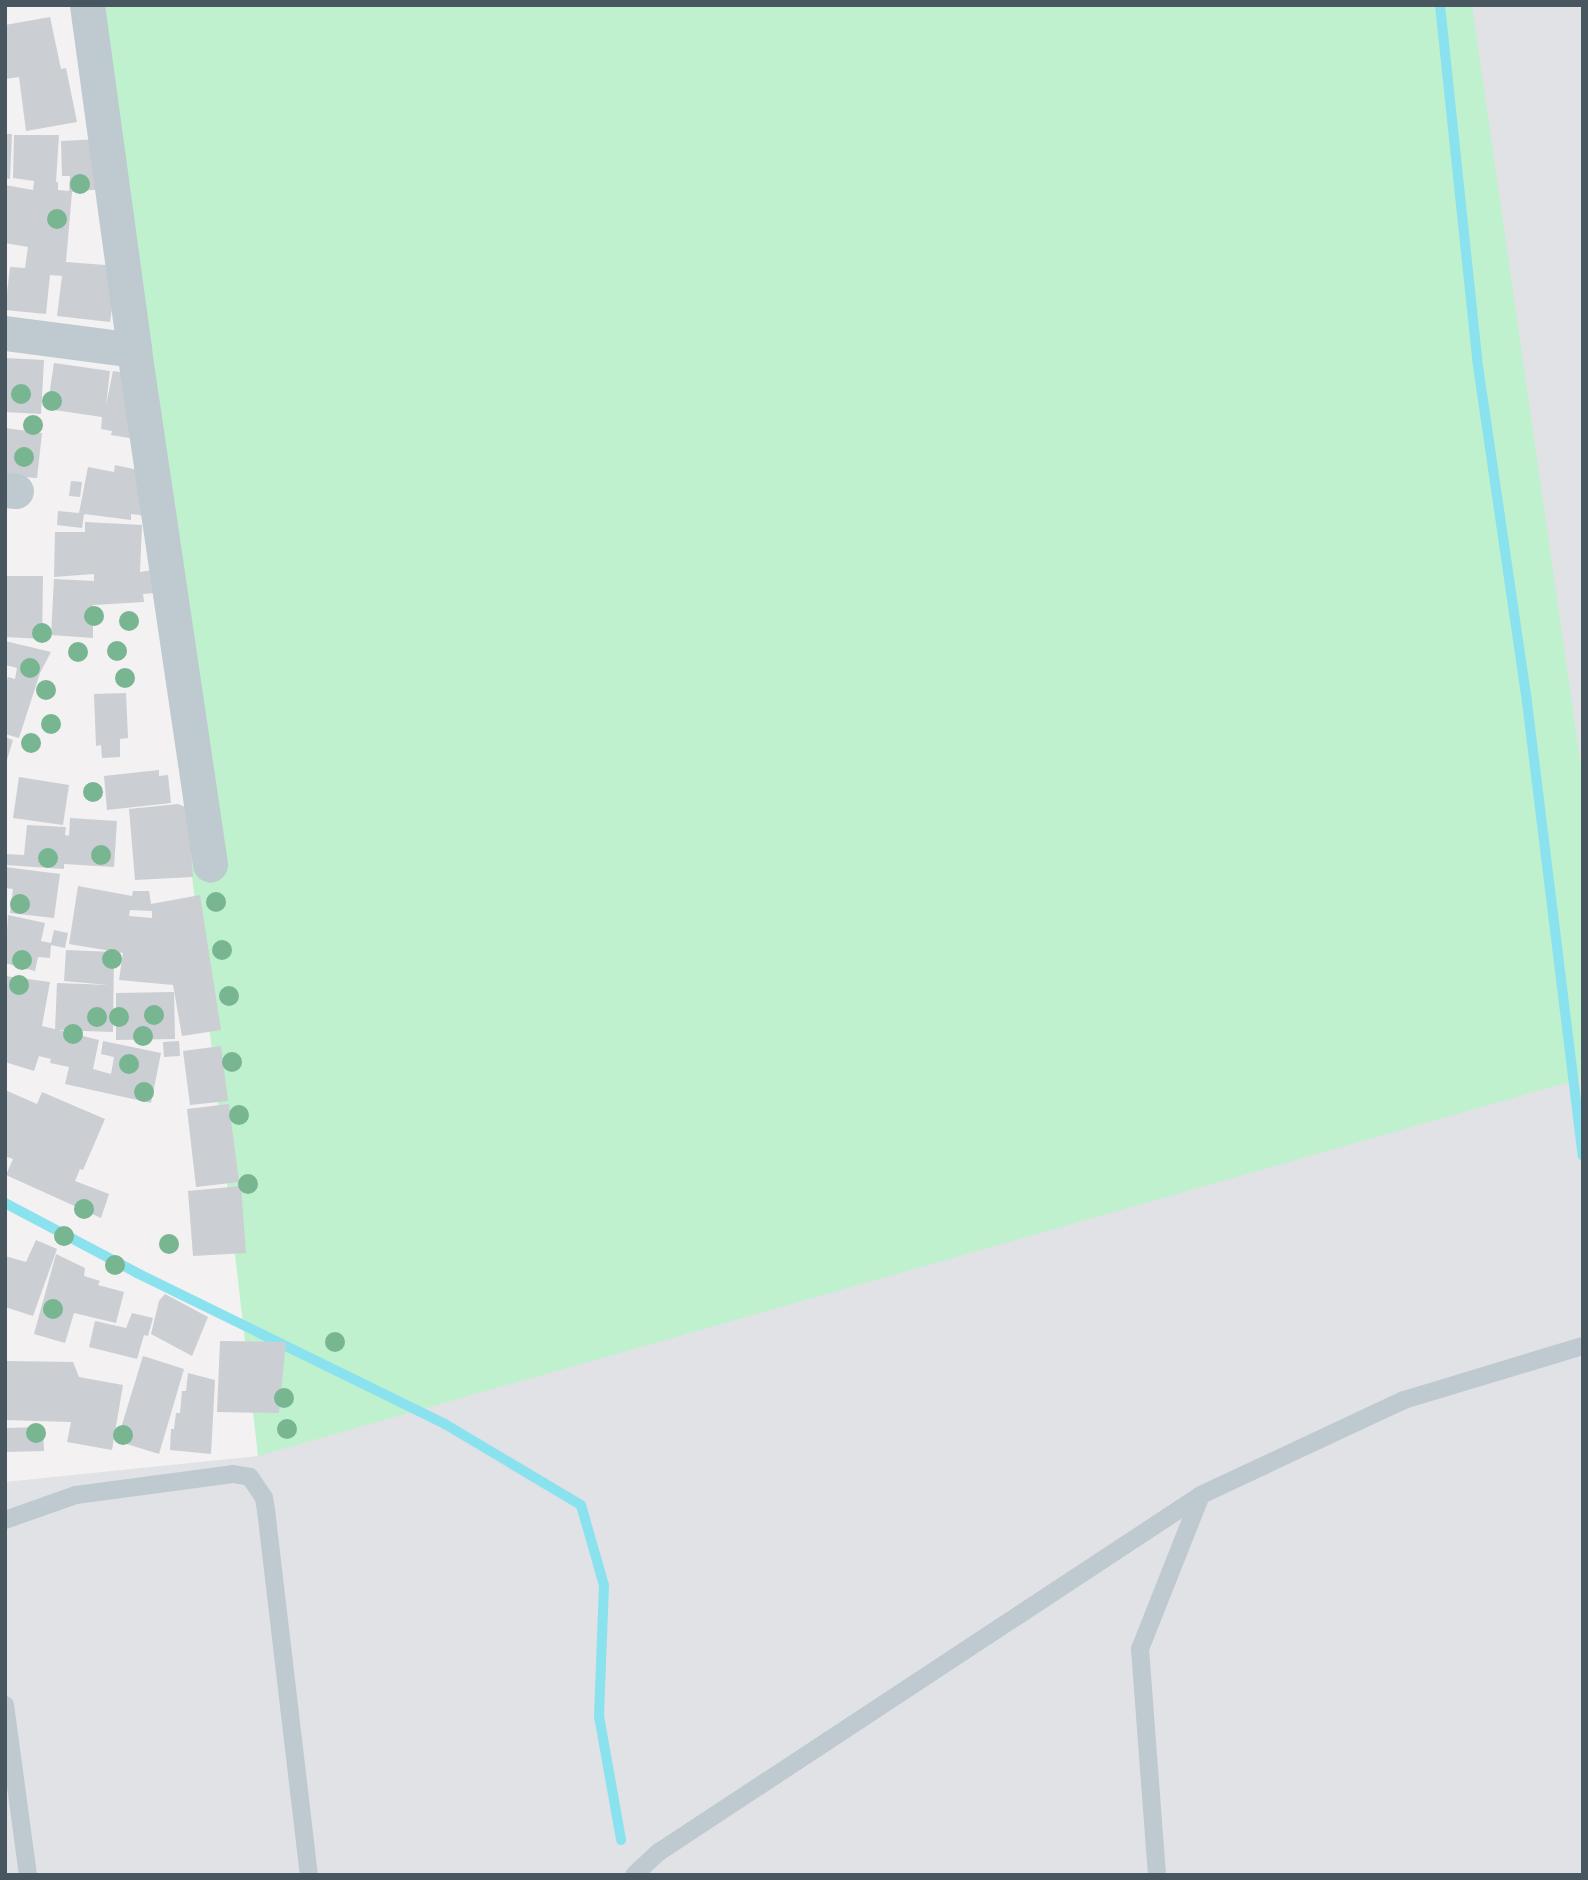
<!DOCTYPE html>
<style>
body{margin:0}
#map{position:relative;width:1588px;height:1880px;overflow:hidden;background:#f3f1f1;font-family:Montserrat,sans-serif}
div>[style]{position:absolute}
.airport>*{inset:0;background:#e0e2e5}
.green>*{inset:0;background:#bff1ce}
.stream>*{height:10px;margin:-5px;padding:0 5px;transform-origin:5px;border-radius:5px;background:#8ae2ef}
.building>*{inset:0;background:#cbced3}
.lane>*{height:18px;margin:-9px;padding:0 9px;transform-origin:9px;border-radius:9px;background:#bec9d0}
.street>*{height:35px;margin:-17.5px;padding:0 17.5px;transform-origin:17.5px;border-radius:17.5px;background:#bec9d0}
.trees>*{width:20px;height:20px;margin:-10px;border-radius:50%;background:#78b591}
span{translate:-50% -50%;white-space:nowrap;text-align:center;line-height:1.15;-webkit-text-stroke:6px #fff;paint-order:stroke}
.frame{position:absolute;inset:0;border:7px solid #48565f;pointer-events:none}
</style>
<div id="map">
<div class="airport">
<i style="clip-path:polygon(109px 5px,1583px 5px,1583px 1875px,5px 1875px,5px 1482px,258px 1456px,325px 1337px)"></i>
</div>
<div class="green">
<i style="clip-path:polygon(93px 5px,1472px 5px,1583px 780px,1583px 1078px,258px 1456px)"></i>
</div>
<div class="stream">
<i style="left:1440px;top:5px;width:356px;rotate:84deg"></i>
<i style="left:1477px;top:359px;width:339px;rotate:81.7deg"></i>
<i style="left:1526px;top:694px;width:465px;rotate:83deg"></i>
<i style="left:5px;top:1203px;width:149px;rotate:27.9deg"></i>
<i style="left:137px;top:1273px;width:343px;rotate:26.1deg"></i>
<i style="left:445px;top:1424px;width:158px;rotate:30.8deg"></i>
<i style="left:581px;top:1505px;width:83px;rotate:74deg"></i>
<i style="left:604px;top:1585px;width:131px;rotate:92.2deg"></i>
<i style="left:599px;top:1716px;width:126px;rotate:79.9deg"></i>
</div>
<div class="building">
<i style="clip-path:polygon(50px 17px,61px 69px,66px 68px,77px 122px,26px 131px,19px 77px,6px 79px,5px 25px)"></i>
<i style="clip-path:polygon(5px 134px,12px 134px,10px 179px,5px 178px)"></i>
<i style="clip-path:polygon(14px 135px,59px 135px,56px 182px,58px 182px,58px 190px,69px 191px,70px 176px,62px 176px,61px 141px,101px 139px,102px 189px,72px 192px,66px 262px,118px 266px,110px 322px,57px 316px,62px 276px,50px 275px,46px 314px,5px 310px,10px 267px,25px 268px,28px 247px,5px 243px,5px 185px,33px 190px,34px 181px,13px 178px)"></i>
<i style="clip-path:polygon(5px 358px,44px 360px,41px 414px,5px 412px)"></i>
<i style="clip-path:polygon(54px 363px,110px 371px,106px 405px,113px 371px,127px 373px,136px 439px,111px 435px,112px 431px,101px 429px,102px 417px,47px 409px)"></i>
<i style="clip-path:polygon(5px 428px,42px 433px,37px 478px,5px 476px)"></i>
<i style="clip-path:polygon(115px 465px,138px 470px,147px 516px,131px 514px,131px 520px,84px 514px,82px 528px,57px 525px,58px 511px,79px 513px,88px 467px,114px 472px)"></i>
<i style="clip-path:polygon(71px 481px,82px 482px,80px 497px,69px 496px)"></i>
<i style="clip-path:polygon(85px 522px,142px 525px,140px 572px,153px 570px,155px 593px,143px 594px,144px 602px,93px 605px,93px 638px,51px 635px,54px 579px,94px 581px,94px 574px,54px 577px,55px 532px,85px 532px)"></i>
<i style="clip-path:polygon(5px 576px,43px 576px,42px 639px,5px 637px)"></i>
<i style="clip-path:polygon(5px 641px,51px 652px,40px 673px,19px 738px,5px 734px,5px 686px,8px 677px,15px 679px,17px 668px,5px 665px)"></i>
<i style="clip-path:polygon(126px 693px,128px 738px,120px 739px,120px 757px,102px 758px,101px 745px,96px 746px,94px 694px)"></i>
<i style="clip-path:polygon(5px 737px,13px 740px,6px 763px,5px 763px)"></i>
<i style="clip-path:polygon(159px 770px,159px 776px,168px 775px,171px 803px,107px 810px,104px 776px)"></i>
<i style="clip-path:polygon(19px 777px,69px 785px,63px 825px,13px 818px)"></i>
<i style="clip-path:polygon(178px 804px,188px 808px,193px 877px,135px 880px,129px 809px)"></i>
<i style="clip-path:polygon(70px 818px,117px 821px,114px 867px,64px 864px,64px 869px,5px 865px,5px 854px,24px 855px,27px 825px,66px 827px,65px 835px,69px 836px)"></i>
<i style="clip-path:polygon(5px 867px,60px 874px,54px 918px,10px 913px,13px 889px,5px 888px)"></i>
<i style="clip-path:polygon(evenodd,78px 886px,132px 896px,133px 891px,149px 891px,151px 904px,200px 895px,221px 1030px,182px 1036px,173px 985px,119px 980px,123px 953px,69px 944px,78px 886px,130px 910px,152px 911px,152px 918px,129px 916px,130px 910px)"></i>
<i style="clip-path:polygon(8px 915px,45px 923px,41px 941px,51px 943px,54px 930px,68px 933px,65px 948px,51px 945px,50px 958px,38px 957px,35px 971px,5px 963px)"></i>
<i style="clip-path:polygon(66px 950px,114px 952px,113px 1032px,55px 1030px,57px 983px,109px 985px,64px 981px)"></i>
<i style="clip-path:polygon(5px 976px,50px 982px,42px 1026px,99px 1040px,93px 1069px,111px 1074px,114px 1057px,101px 1054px,103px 1041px,161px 1053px,151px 1103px,65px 1084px,69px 1067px,50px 1063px,51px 1059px,39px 1056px,34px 1071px,5px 1062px)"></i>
<i style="clip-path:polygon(174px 992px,175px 1039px,116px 1040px,116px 993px)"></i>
<i style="clip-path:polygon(179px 1041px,180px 1056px,164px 1057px,163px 1042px)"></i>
<i style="clip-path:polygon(221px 1046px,228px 1101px,190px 1105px,183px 1051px)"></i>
<i style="clip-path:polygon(5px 1090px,37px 1104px,42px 1092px,105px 1119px,83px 1170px,80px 1169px,75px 1181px,109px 1194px,101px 1218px,6px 1175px,13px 1159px,5px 1156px)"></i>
<i style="clip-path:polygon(229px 1104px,239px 1182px,196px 1187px,187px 1109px)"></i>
<i style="clip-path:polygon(241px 1186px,246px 1253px,193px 1256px,188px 1191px)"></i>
<i style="clip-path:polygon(36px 1240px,57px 1249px,33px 1316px,5px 1307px,5px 1256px,26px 1262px)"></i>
<i style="clip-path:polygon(56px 1254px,85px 1268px,84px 1276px,100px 1281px,98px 1285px,124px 1292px,116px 1323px,74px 1313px,65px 1343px,34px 1334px)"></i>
<i style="clip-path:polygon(165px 1294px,208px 1317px,192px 1356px,151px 1334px,159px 1301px)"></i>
<i style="clip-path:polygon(132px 1313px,153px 1318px,148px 1336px,144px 1335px,137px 1359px,89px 1347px,95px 1321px,126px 1328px)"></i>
<i style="clip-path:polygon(220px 1341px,286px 1342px,279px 1413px,217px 1412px)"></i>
<i style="clip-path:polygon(143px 1356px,184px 1369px,159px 1454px,117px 1441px)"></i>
<i style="clip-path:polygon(5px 1361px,73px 1362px,79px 1377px,123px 1385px,112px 1450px,67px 1442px,71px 1422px,5px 1420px)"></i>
<i style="clip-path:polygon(188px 1373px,215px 1380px,211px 1454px,170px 1450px,171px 1429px,174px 1429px,176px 1413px,180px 1413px,182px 1391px,186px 1391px)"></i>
<i style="clip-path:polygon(43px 1427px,44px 1451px,5px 1452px,5px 1428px)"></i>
</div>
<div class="lane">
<i style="left:5px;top:1520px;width:75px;rotate:-19.4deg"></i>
<i style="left:76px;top:1495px;width:158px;rotate:-7.6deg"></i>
<i style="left:233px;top:1474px;width:17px;rotate:10deg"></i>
<i style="left:250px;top:1477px;width:25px;rotate:56deg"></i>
<i style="left:264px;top:1498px;width:12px;rotate:81deg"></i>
<i style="left:266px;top:1510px;width:368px;rotate:83.3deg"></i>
<i style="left:5px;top:1705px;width:172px;rotate:82.3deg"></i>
<i style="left:634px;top:1875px;width:34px;rotate:-43deg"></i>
<i style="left:659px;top:1852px;width:649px;rotate:-33.37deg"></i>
<i style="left:1201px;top:1495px;width:224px;rotate:-25.1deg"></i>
<i style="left:1404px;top:1400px;width:187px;rotate:-16.8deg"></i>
<i style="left:1157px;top:1875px;width:227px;rotate:-94.3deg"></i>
<i style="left:1140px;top:1649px;width:166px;rotate:-68.4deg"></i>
</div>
<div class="street">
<i style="left:87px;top:5px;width:348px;rotate:82.2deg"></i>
<i style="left:5px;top:333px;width:130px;rotate:7.5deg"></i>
<i style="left:134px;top:350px;width:520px;rotate:81.59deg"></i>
<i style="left:5px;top:490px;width:11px;rotate:5deg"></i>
</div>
<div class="trees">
<i style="left:80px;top:184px"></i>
<i style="left:57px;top:219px"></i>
<i style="left:21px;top:394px"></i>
<i style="left:52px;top:401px"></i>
<i style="left:33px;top:425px"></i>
<i style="left:24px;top:457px"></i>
<i style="left:94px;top:616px"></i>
<i style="left:129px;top:621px"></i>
<i style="left:42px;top:633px"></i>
<i style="left:117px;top:651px"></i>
<i style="left:78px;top:652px"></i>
<i style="left:30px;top:668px"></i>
<i style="left:125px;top:678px"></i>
<i style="left:46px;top:690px"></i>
<i style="left:51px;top:724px"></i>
<i style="left:31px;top:743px"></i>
<i style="left:93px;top:792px"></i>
<i style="left:101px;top:855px"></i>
<i style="left:48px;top:858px"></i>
<i style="left:216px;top:902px"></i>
<i style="left:20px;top:904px"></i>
<i style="left:222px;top:950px"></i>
<i style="left:112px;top:959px"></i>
<i style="left:22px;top:960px"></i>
<i style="left:19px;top:985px"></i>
<i style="left:229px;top:996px"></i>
<i style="left:154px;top:1015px"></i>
<i style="left:97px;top:1017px"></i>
<i style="left:119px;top:1017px"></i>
<i style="left:73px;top:1034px"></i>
<i style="left:143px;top:1036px"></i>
<i style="left:232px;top:1062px"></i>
<i style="left:129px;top:1064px"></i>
<i style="left:144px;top:1092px"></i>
<i style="left:239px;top:1115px"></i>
<i style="left:248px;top:1184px"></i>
<i style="left:84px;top:1209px"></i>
<i style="left:64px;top:1236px"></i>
<i style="left:169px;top:1244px"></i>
<i style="left:115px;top:1265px"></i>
<i style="left:53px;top:1309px"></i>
<i style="left:335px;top:1342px"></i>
<i style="left:284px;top:1398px"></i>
<i style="left:287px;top:1429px"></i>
<i style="left:36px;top:1433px"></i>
<i style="left:123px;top:1435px"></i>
</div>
<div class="frame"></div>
</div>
